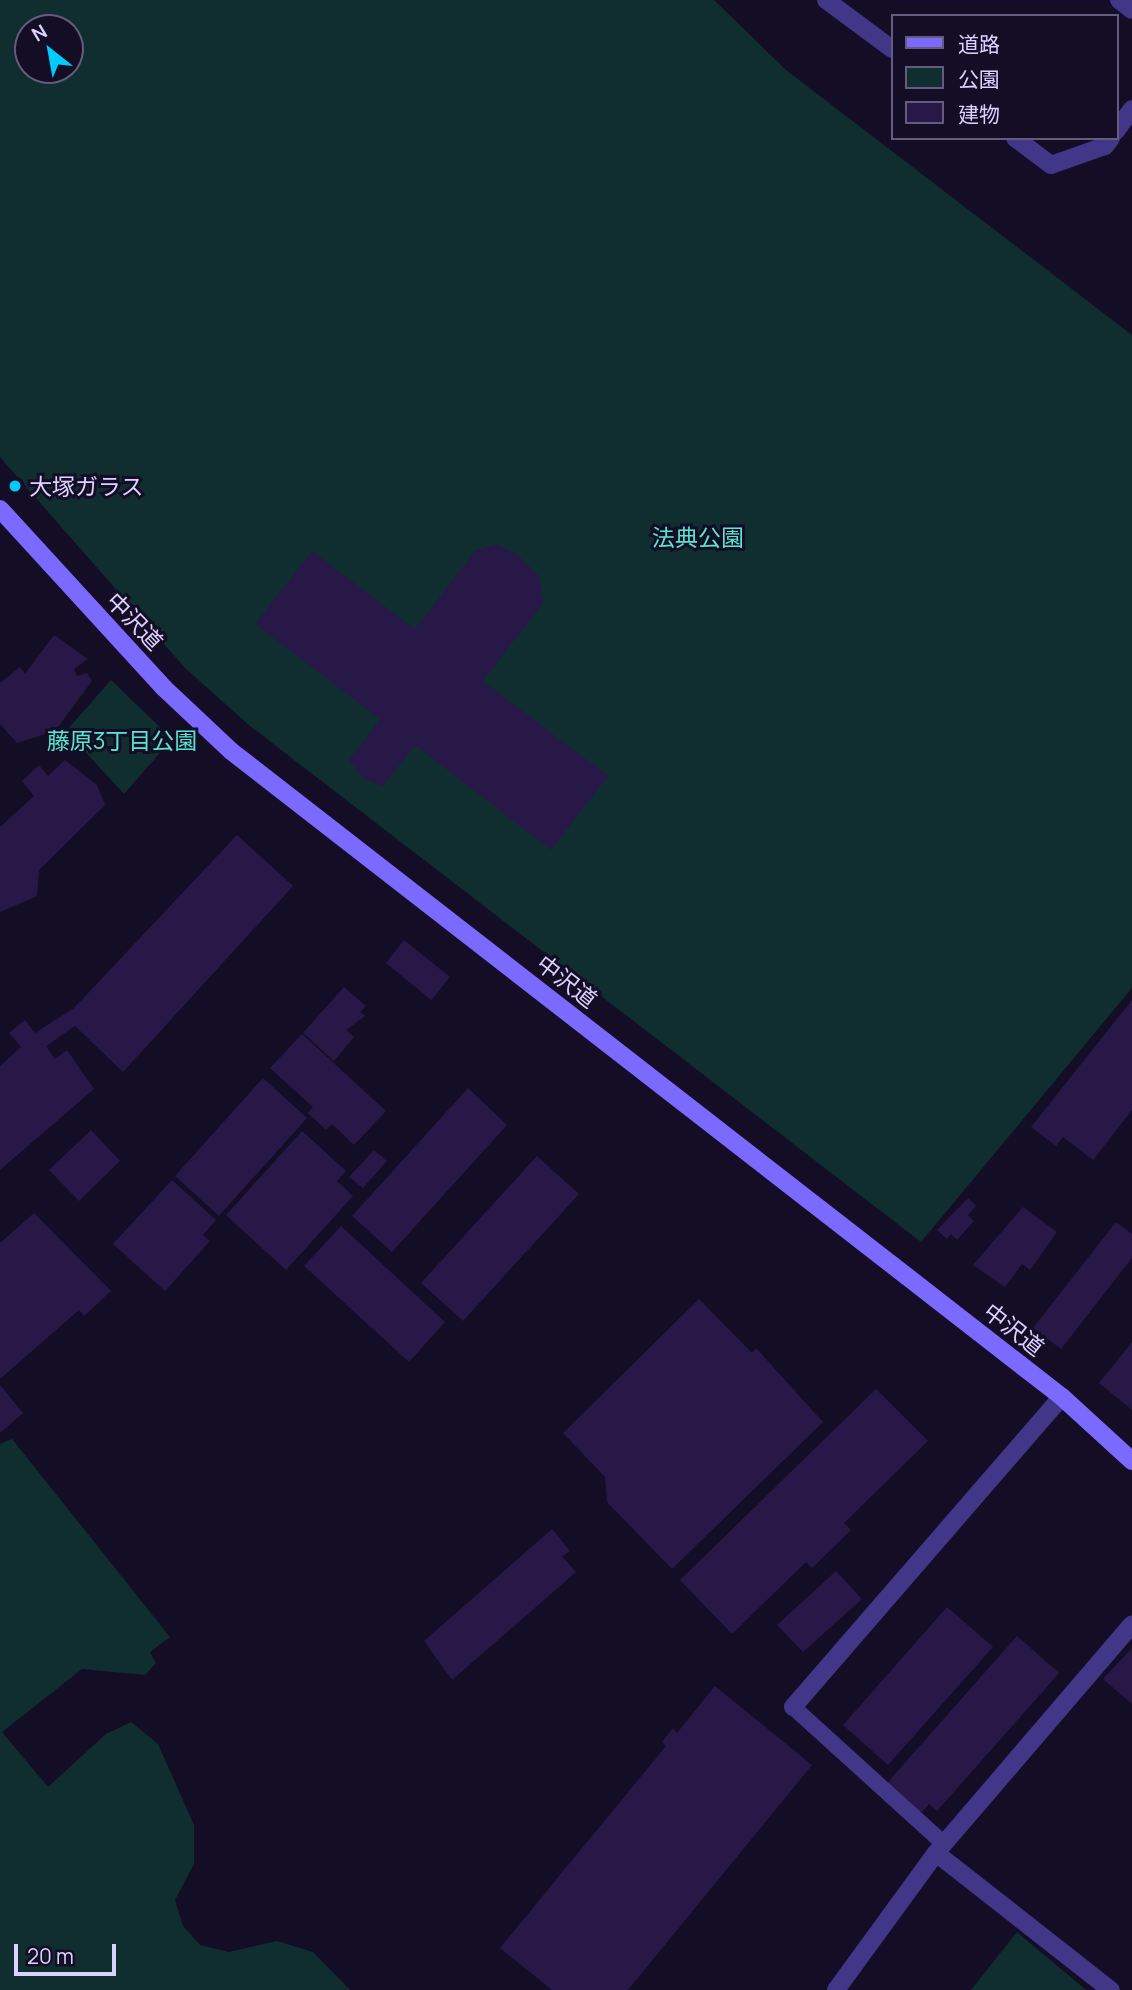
<!DOCTYPE html>
<meta charset="utf-8">
<style>
body{margin:0}
#map{position:relative;width:1132px;height:1990px;overflow:hidden;background:#140d26;font-family:Manrope,"Noto Sans JP",sans-serif}
div>[style]{position:absolute}
.green>*{inset:0;background:#102e30}
.building>*{inset:0;background:#271848}
.lane>*{height:16px;margin:-8px;padding:0 8px;transform-origin:8px;border-radius:8px;background:#413688}
.street>*{height:18px;margin:-9px;padding:0 9px;transform-origin:9px;border-radius:9px;background:#413688}
.secondary>*{height:18px;margin:-9px;padding:0 9px;transform-origin:9px;border-radius:9px;background:#7c69ff}
.dots>*{width:19px;height:19px;translate:-50% -50%;box-sizing:border-box;border:4px solid #140d26;border-radius:50%}
span{translate:-50% -50%;white-space:nowrap;text-align:center;line-height:1.15;-webkit-text-stroke:6px #140d26;paint-order:stroke}
.poi-label{font-size:23px;color:#dcd2ff}
.left{translate:0 -50%;text-align:left}
.park-label{font-size:23px;color:#57e7d1}
.street-label{font-size:23px;color:#dcd2ff}
.legend{position:absolute;left:891px;top:14px;width:228px;height:126px;box-sizing:border-box;background:#140d26;border:2px solid #645c7d;margin:0;padding:9px 12px;list-style:none;font-size:21px;color:#dcd2ff}
.legend li{display:flex;align-items:center;gap:14px;height:35px}
.legend b{width:35px;border:2px solid #645c7d}
.north{position:absolute;left:14px;top:14px;width:70px;height:70px;box-sizing:border-box;background:#140d26;border:2px solid #645c7d;border-radius:50%;rotate:329deg;font-size:19px;font-weight:700;line-height:28px;text-align:center;color:#dcd2ff}
.north::after{content:'';display:block;margin:auto;width:24px;height:32px;background:#00cbfd;clip-path:polygon(50% 0,100% 100%,50% 72%,0 100%)}
.scale{position:absolute;left:14px;top:1944px;width:102px;height:32px;box-sizing:border-box;border:4px solid #dcd2ff;border-top:0;padding-left:9px;font-size:21px;line-height:24px;white-space:nowrap;color:#dcd2ff;-webkit-text-stroke:5px #140d26;paint-order:stroke}
</style>
<div id="map">
<div class="green">
<i style="clip-path:polygon(evenodd,0 0,714px 0,786px 70px,1132px 335px,1132px 988px,921px 1242px,250px 726px,185px 668px,0 457px,0 0,28px 28px,70px 28px,70px 70px,28px 70px,28px 28px)"></i>
<i style="clip-path:polygon(111px 680px,172px 739px,124px 794px,66px 731px)"></i>
<i style="clip-path:polygon(12px 1439px,170px 1637px,150px 1652px,156px 1663px,145px 1675px,82px 1669px,2px 1732px,48px 1787px,106px 1734px,131px 1722px,158px 1744px,194px 1825px,194px 1864px,175px 1900px,183px 1926px,200px 1945px,229px 1952px,277px 1941px,313px 1952px,350px 1990px,0 1990px,0 1444px)"></i>
<i style="clip-path:polygon(1017px 1932px,1086px 1990px,971px 1990px)"></i>
</div>
<div class="building">
<i style="clip-path:polygon(496px 544px,517px 554px,539px 576px,543px 603px,483px 681px,608px 776px,551px 850px,415px 745px,383px 786px,363px 778px,349px 760px,380px 719px,255px 624px,312px 551px,415px 629px,475px 551px)"></i>
<i style="clip-path:polygon(54px 635px,88px 659px,74px 669px,77px 676px,87px 673px,92px 681px,55px 731px,17px 743px,0 724px,0 683px,20px 667px,25px 674px)"></i>
<i style="clip-path:polygon(65px 760px,97px 785px,105px 805px,39px 870px,37px 896px,0 912px,0 827px,34px 796px,22px 781px,39px 765px,48px 776px)"></i>
<i style="clip-path:polygon(237px 835px,293px 886px,123px 1072px,75px 1026px,46px 1046px,55px 1059px,67px 1050px,94px 1089px,0 1170px,0 1066px,21px 1047px,9px 1033px,25px 1020px,35px 1033px,74px 1008px)"></i>
<i style="clip-path:polygon(404px 940px,450px 977px,431px 1000px,386px 963px)"></i>
<i style="clip-path:polygon(344px 987px,366px 1006px,360px 1012px,365px 1016px,346px 1030px,354px 1037px,334px 1061px,303px 1033px)"></i>
<i style="clip-path:polygon(1132px 1000px,1132px 1110px,1093px 1160px,1063px 1137px,1056px 1146px,1031px 1127px)"></i>
<i style="clip-path:polygon(302px 1034px,386px 1111px,354px 1145px,332px 1124px,326px 1130px,308px 1113px,313px 1107px,270px 1068px)"></i>
<i style="clip-path:polygon(263px 1078px,307px 1118px,219px 1216px,175px 1176px)"></i>
<i style="clip-path:polygon(468px 1088px,507px 1125px,392px 1252px,352px 1216px)"></i>
<i style="clip-path:polygon(91px 1130px,120px 1161px,79px 1201px,49px 1170px)"></i>
<i style="clip-path:polygon(302px 1131px,346px 1171px,337px 1181px,353px 1196px,286px 1270px,226px 1215px)"></i>
<i style="clip-path:polygon(374px 1150px,387px 1161px,363px 1188px,349px 1177px)"></i>
<i style="clip-path:polygon(537px 1156px,579px 1194px,463px 1321px,421px 1283px)"></i>
<i style="clip-path:polygon(172px 1180px,216px 1220px,203px 1235px,210px 1241px,165px 1291px,113px 1244px)"></i>
<i style="clip-path:polygon(968px 1198px,976px 1206px,968px 1215px,974px 1221px,957px 1240px,951px 1234px,947px 1239px,937px 1230px)"></i>
<i style="clip-path:polygon(1023px 1207px,1057px 1232px,1030px 1270px,1022px 1264px,1005px 1287px,973px 1265px)"></i>
<i style="clip-path:polygon(34px 1213px,111px 1291px,84px 1316px,79px 1310px,0 1379px,0 1243px)"></i>
<i style="clip-path:polygon(1116px 1222px,1132px 1234px,1132px 1258px,1061px 1349px,1033px 1328px)"></i>
<i style="clip-path:polygon(341px 1226px,445px 1322px,409px 1362px,304px 1266px)"></i>
<i style="clip-path:polygon(699px 1299px,752px 1353px,756px 1348px,823px 1422px,672px 1569px,607px 1502px,605px 1477px,563px 1433px)"></i>
<i style="clip-path:polygon(1132px 1342px,1132px 1410px,1099px 1383px)"></i>
<i style="clip-path:polygon(0 1385px,23px 1413px,0 1433px)"></i>
<i style="clip-path:polygon(876px 1389px,928px 1441px,844px 1523px,851px 1530px,812px 1568px,806px 1562px,732px 1634px,680px 1580px)"></i>
<i style="clip-path:polygon(552px 1529px,570px 1551px,562px 1556px,576px 1572px,452px 1680px,424px 1641px)"></i>
<i style="clip-path:polygon(836px 1571px,862px 1599px,803px 1652px,777px 1625px)"></i>
<i style="clip-path:polygon(947px 1607px,993px 1647px,888px 1765px,843px 1725px)"></i>
<i style="clip-path:polygon(1017px 1636px,1059px 1673px,937px 1811px,929px 1804px,921px 1813px,887px 1783px)"></i>
<i style="clip-path:polygon(1132px 1648px,1132px 1704px,1103px 1679px)"></i>
<i style="clip-path:polygon(715px 1686px,812px 1765px,628px 1990px,552px 1990px,500px 1948px,666px 1746px,662px 1742px,673px 1728px,677px 1733px)"></i>
</div>
<div class="lane">
<i style="left:793px;top:1707px;width:204px;rotate:42.2deg"></i>
</div>
<div class="street">
<i style="left:826px;top:0;width:82px;rotate:36.6deg"></i>
<i style="left:1119px;top:0;width:16px;rotate:38deg"></i>
<i style="left:1116px;top:131px;width:27px;rotate:-54deg"></i>
<i style="left:1015px;top:138px;width:45px;rotate:36.9deg"></i>
<i style="left:1051px;top:165px;width:57px;rotate:-19.4deg"></i>
<i style="left:1105px;top:146px;width:10px;rotate:-53deg"></i>
<i style="left:793px;top:1707px;width:410px;rotate:-49.1deg"></i>
<i style="left:936px;top:1853px;width:222px;rotate:38.1deg"></i>
<i style="left:836px;top:1990px;width:170px;rotate:-53.9deg"></i>
<i style="left:936px;top:1853px;width:301px;rotate:-49.4deg"></i>
</div>
<div class="secondary">
<i style="left:0;top:509px;width:243px;rotate:47.5deg"></i>
<i style="left:164px;top:688px;width:92px;rotate:43.2deg"></i>
<i style="left:231px;top:751px;width:1053px;rotate:37.86deg"></i>
<i style="left:1062px;top:1397px;width:95px;rotate:42.4deg"></i>
</div>
<div class="dots">
<i style="left:15px;top:486px;background:#00cbfd"></i>
</div>
<div class="poi-label">
<span class="left" style="left:29px;top:486px">大塚ガラス</span>
</div>
<div class="park-label">
<span style="left:698px;top:537px">法典公園</span>
<span style="left:122px;top:740px">藤原3丁目公園</span>
</div>
<div class="street-label">
<span style="left:135px;top:621px;rotate:46deg">中沢道</span>
<span style="left:567px;top:981px;rotate:38deg">中沢道</span>
<span style="left:1014px;top:1329px;rotate:38deg">中沢道</span>
</div>
<ul class="legend">
<li><b style="height:9px;background:#7c69ff"></b>道路</li>
<li><b style="height:19px;background:#102e30"></b>公園</li>
<li><b style="height:19px;background:#271848"></b>建物</li>
</ul>
<div class="north">N</div>
<div class="scale">20 m</div>
</div>
